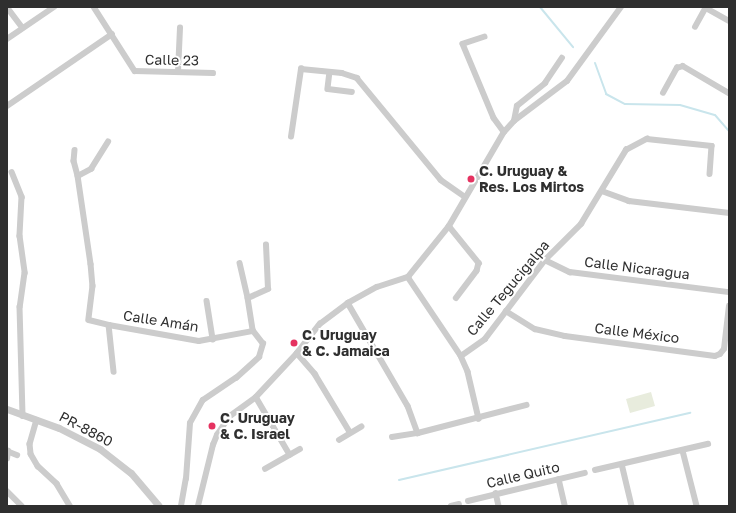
<!DOCTYPE html>
<meta charset="utf-8">
<style>
body{margin:0}
#map{position:relative;width:736px;height:513px;overflow:hidden;background:#fff;font-family:"Golos Text",sans-serif}
div>[style]{position:absolute}
.green>*{inset:0;background:#e8ecdd}
.stream>*{height:2px;margin:-1px;padding:0 1px;transform-origin:1px;border-radius:1px;background:#c9e5ec}
.minor>*{height:5.5px;margin:-2.75px;padding:0 2.75px;transform-origin:2.75px;border-radius:2.75px;background:#ccc}
.tertiary>*{height:7px;margin:-3.5px;padding:0 3.5px;transform-origin:3.5px;border-radius:3.5px;background:#ccc}
.dots>*{width:11px;height:11px;translate:-50% -50%;box-sizing:border-box;border:2px solid #fff;border-radius:50%}
span{translate:-50% -50%;white-space:nowrap;text-align:center;line-height:1.15;-webkit-text-stroke:4px #fff;paint-order:stroke}
.street-label{font-size:14px;color:#2f2f2f}
.poi-label{font-size:14px;color:#2f2f2f;font-weight:700}
.left{translate:0 -50%;text-align:left}
.frame{position:absolute;inset:0;border:8px solid #2f2f2f;pointer-events:none}
</style>
<div id="map">
<div class="green">
<i style="clip-path:polygon(651px 392px,655px 406px,630px 413px,626px 399px)"></i>
</div>
<div class="stream">
<i style="left:540px;top:7px;width:52px;rotate:50.5deg"></i>
<i style="left:595px;top:63px;width:33px;rotate:70deg"></i>
<i style="left:606px;top:94px;width:21px;rotate:28deg"></i>
<i style="left:625px;top:104px;width:55px;rotate:1deg"></i>
<i style="left:680px;top:105px;width:36px;rotate:16deg"></i>
<i style="left:715px;top:115px;width:21px;rotate:49deg"></i>
<i style="left:399px;top:480px;width:299px;rotate:-13deg"></i>
</div>
<div class="minor">
<i style="left:7px;top:7px;width:26px;rotate:53deg"></i>
<i style="left:94px;top:7px;width:76px;rotate:57.4deg"></i>
<i style="left:135px;top:71px;width:78px;rotate:1.5deg"></i>
<i style="left:706px;top:8px;width:26px;rotate:29deg"></i>
<i style="left:695px;top:27px;width:23px;rotate:-61deg"></i>
<i style="left:485px;top:37px;width:23px;rotate:162deg"></i>
<i style="left:463px;top:44px;width:80px;rotate:67.3deg"></i>
<i style="left:494px;top:118px;width:17px;rotate:54deg"></i>
<i style="left:7px;top:39px;width:57px;rotate:-34.2deg"></i>
<i style="left:178px;top:72px;width:44px;rotate:-87.4deg"></i>
<i style="left:330px;top:72px;width:17px;rotate:97deg"></i>
<i style="left:328px;top:89px;width:24px;rotate:7deg"></i>
<i style="left:663px;top:93px;width:29px;rotate:-61deg"></i>
<i style="left:677px;top:68px;width:6px;rotate:-18deg"></i>
<i style="left:683px;top:66px;width:53px;rotate:30.4deg"></i>
<i style="left:7px;top:106px;width:127px;rotate:-34.4deg"></i>
<i style="left:514px;top:121px;width:15px;rotate:-79deg"></i>
<i style="left:517px;top:106px;width:36px;rotate:-39deg"></i>
<i style="left:545px;top:83px;width:30px;rotate:-56deg"></i>
<i style="left:291px;top:137px;width:69px;rotate:-81.6deg"></i>
<i style="left:301px;top:69px;width:41px;rotate:5.6deg"></i>
<i style="left:342px;top:73px;width:16px;rotate:18deg"></i>
<i style="left:357px;top:78px;width:132px;rotate:50.5deg"></i>
<i style="left:441px;top:180px;width:29px;rotate:35deg"></i>
<i style="left:75px;top:150px;width:11px;rotate:95deg"></i>
<i style="left:74px;top:161px;width:16px;rotate:75deg"></i>
<i style="left:78px;top:176px;width:89px;rotate:81.6deg"></i>
<i style="left:91px;top:264px;width:22px;rotate:85deg"></i>
<i style="left:93px;top:286px;width:34px;rotate:97deg"></i>
<i style="left:89px;top:320px;width:21px;rotate:14deg"></i>
<i style="left:109px;top:325px;width:91px;rotate:10.1deg"></i>
<i style="left:199px;top:341px;width:55px;rotate:-10.5deg"></i>
<i style="left:12px;top:172px;width:27px;rotate:68deg"></i>
<i style="left:22px;top:197px;width:39px;rotate:93deg"></i>
<i style="left:20px;top:236px;width:37px;rotate:82deg"></i>
<i style="left:25px;top:273px;width:34px;rotate:98deg"></i>
<i style="left:20px;top:307px;width:109px;rotate:88.4deg"></i>
<i style="left:78px;top:176px;width:15px;rotate:-28deg"></i>
<i style="left:91px;top:169px;width:32px;rotate:-58deg"></i>
<i style="left:602px;top:191px;width:29px;rotate:20deg"></i>
<i style="left:629px;top:201px;width:101px;rotate:6.8deg"></i>
<i style="left:449px;top:226px;width:48px;rotate:51deg"></i>
<i style="left:479px;top:263px;width:8px;rotate:104deg"></i>
<i style="left:477px;top:271px;width:34px;rotate:127deg"></i>
<i style="left:545px;top:260px;width:28px;rotate:26deg"></i>
<i style="left:570px;top:272px;width:160px;rotate:7.2deg"></i>
<i style="left:240px;top:263px;width:36px;rotate:77deg"></i>
<i style="left:248px;top:298px;width:33px;rotate:81deg"></i>
<i style="left:408px;top:277px;width:95px;rotate:56.1deg"></i>
<i style="left:461px;top:356px;width:17px;rotate:66deg"></i>
<i style="left:468px;top:372px;width:48px;rotate:76.8deg"></i>
<i style="left:248px;top:298px;width:22px;rotate:-24deg"></i>
<i style="left:268px;top:289px;width:44px;rotate:-92.6deg"></i>
<i style="left:207px;top:301px;width:39px;rotate:81deg"></i>
<i style="left:348px;top:303px;width:119px;rotate:59.8deg"></i>
<i style="left:408px;top:406px;width:29px;rotate:70deg"></i>
<i style="left:506px;top:311px;width:34px;rotate:32deg"></i>
<i style="left:535px;top:329px;width:31px;rotate:13deg"></i>
<i style="left:565px;top:336px;width:151px;rotate:7.6deg"></i>
<i style="left:715px;top:356px;width:5px;rotate:-22deg"></i>
<i style="left:720px;top:354px;width:6px;rotate:-51deg"></i>
<i style="left:724px;top:349px;width:43px;rotate:-83.4deg"></i>
<i style="left:109px;top:325px;width:47px;rotate:83.9deg"></i>
<i style="left:297px;top:353px;width:28px;rotate:49deg"></i>
<i style="left:315px;top:374px;width:68px;rotate:58.9deg"></i>
<i style="left:461px;top:356px;width:29px;rotate:-35deg"></i>
<i style="left:485px;top:339px;width:99px;rotate:-52.8deg"></i>
<i style="left:545px;top:260px;width:51px;rotate:-45deg"></i>
<i style="left:581px;top:224px;width:87px;rotate:-58.7deg"></i>
<i style="left:626px;top:150px;width:24px;rotate:-28deg"></i>
<i style="left:647px;top:139px;width:65px;rotate:6.1deg"></i>
<i style="left:712px;top:146px;width:28px;rotate:94deg"></i>
<i style="left:256px;top:397px;width:67px;rotate:59.6deg"></i>
<i style="left:37px;top:420px;width:25px;rotate:106deg"></i>
<i style="left:30px;top:444px;width:10px;rotate:84deg"></i>
<i style="left:31px;top:454px;width:14px;rotate:60deg"></i>
<i style="left:38px;top:466px;width:26px;rotate:43deg"></i>
<i style="left:57px;top:484px;width:26px;rotate:59deg"></i>
<i style="left:392px;top:437px;width:26px;rotate:-9deg"></i>
<i style="left:418px;top:433px;width:112px;rotate:-14.5deg"></i>
<i style="left:339px;top:440px;width:26px;rotate:-31deg"></i>
<i style="left:7px;top:451px;width:11px;rotate:22deg"></i>
<i style="left:683px;top:451px;width:57px;rotate:75.7deg"></i>
<i style="left:7px;top:459px;width:8px;rotate:-83deg"></i>
<i style="left:622px;top:464px;width:43px;rotate:76.6deg"></i>
<i style="left:265px;top:469px;width:40px;rotate:-29.7deg"></i>
<i style="left:595px;top:470px;width:116px;rotate:-13deg"></i>
<i style="left:559px;top:479px;width:28px;rotate:77deg"></i>
<i style="left:7px;top:491px;width:21px;rotate:45deg"></i>
<i style="left:496px;top:493px;width:13px;rotate:77deg"></i>
<i style="left:468px;top:501px;width:120px;rotate:-13.5deg"></i>
<i style="left:181px;top:506px;width:27px;rotate:-80deg"></i>
<i style="left:186px;top:479px;width:56px;rotate:-85.9deg"></i>
<i style="left:190px;top:423px;width:26px;rotate:-61deg"></i>
<i style="left:203px;top:400px;width:40px;rotate:-34deg"></i>
<i style="left:236px;top:378px;width:31px;rotate:-42deg"></i>
<i style="left:259px;top:357px;width:14px;rotate:-73deg"></i>
<i style="left:263px;top:344px;width:16px;rotate:-128deg"></i>
<i style="left:198px;top:506px;width:63px;rotate:-76.2deg"></i>
<i style="left:213px;top:445px;width:11px;rotate:-68deg"></i>
<i style="left:217px;top:435px;width:23px;rotate:-56deg"></i>
<i style="left:230px;top:416px;width:32px;rotate:-36deg"></i>
<i style="left:256px;top:397px;width:60px;rotate:-47deg"></i>
<i style="left:297px;top:353px;width:37px;rotate:-52deg"></i>
<i style="left:320px;top:324px;width:35px;rotate:-37deg"></i>
<i style="left:348px;top:303px;width:33px;rotate:-29deg"></i>
<i style="left:377px;top:287px;width:33px;rotate:-18deg"></i>
<i style="left:408px;top:277px;width:65px;rotate:-51.2deg"></i>
<i style="left:449px;top:226px;width:109px;rotate:-59.7deg"></i>
<i style="left:504px;top:132px;width:15px;rotate:-48deg"></i>
<i style="left:514px;top:121px;width:66px;rotate:-37deg"></i>
<i style="left:567px;top:81px;width:92px;rotate:-53.9deg"></i>
<i style="left:451px;top:506px;width:8px;rotate:-14deg"></i>
</div>
<div class="tertiary">
<i style="left:7px;top:409px;width:55px;rotate:20.1deg"></i>
<i style="left:59px;top:428px;width:46px;rotate:27.1deg"></i>
<i style="left:100px;top:449px;width:39px;rotate:38deg"></i>
<i style="left:131px;top:473px;width:43px;rotate:49.7deg"></i>
</div>
<div class="dots">
<i style="left:471px;top:179px;background:#e53260"></i>
<i style="left:294px;top:343px;background:#e53260"></i>
<i style="left:212px;top:426px;background:#e53260"></i>
</div>
<div class="street-label">
<span style="left:172px;top:60px;rotate:1deg">Calle 23</span>
<span style="left:637px;top:268px;rotate:7deg">Calle Nicaragua</span>
<span style="left:508px;top:288px;rotate:-50deg">Calle Tegucigalpa</span>
<span style="left:161px;top:321px;rotate:9deg">Calle Amán</span>
<span style="left:637px;top:333px;rotate:7deg">Calle México</span>
<span style="left:86px;top:429px;rotate:28deg">PR-8860</span>
<span style="left:523px;top:475px;rotate:-13deg">Calle Quito</span>
</div>
<div class="poi-label">
<span class="left" style="left:479px;top:179px">C. Uruguay &amp;<br>Res. Los Mirtos</span>
<span class="left" style="left:302px;top:343px">C. Uruguay<br>&amp; C. Jamaica</span>
<span class="left" style="left:220px;top:426px">C. Uruguay<br>&amp; C. Israel</span>
</div>
<div class="frame"></div>
</div>
